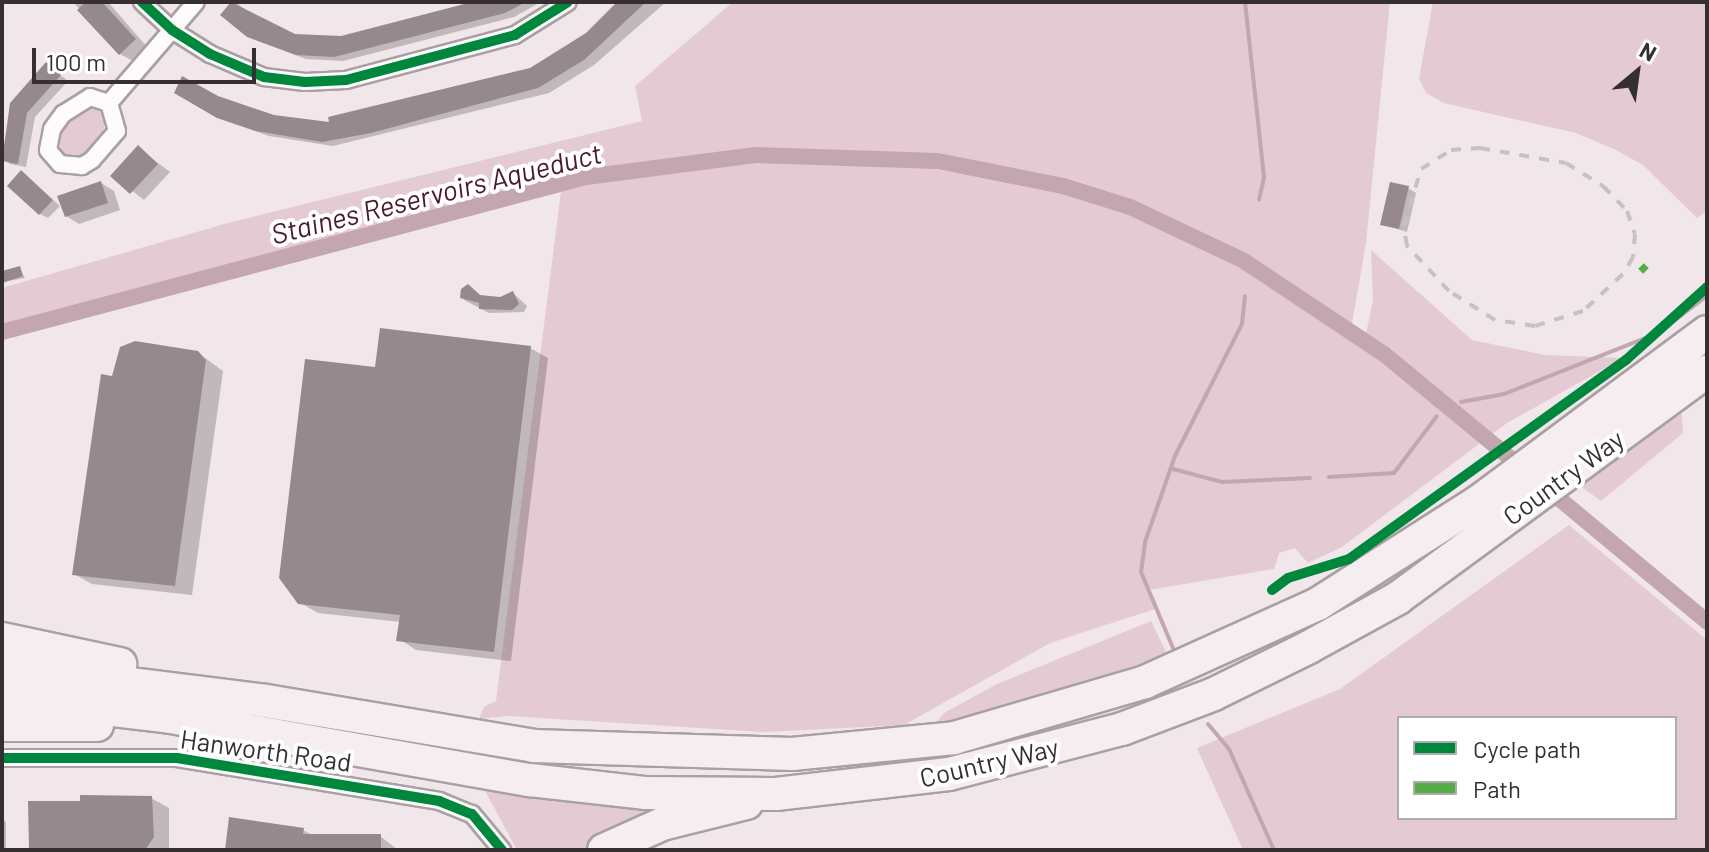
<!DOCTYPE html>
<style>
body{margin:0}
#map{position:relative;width:1709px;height:852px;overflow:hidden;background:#f1e6e9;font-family:Barlow,sans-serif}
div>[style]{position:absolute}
.green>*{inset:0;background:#e4cad2}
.shadow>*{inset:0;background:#0003}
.stream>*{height:4px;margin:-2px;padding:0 2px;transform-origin:2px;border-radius:2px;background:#c4a6b0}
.canal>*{height:16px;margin:-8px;padding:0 8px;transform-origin:8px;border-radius:8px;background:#c4a6b0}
.building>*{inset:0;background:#95898d}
.roads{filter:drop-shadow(2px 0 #a8a0a3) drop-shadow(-2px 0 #a8a0a3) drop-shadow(0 2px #a8a0a3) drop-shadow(0 -2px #a8a0a3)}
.street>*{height:16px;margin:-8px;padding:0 8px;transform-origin:8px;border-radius:8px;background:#fdfbfc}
.highway>*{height:32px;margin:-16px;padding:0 16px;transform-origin:16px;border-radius:16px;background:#f6edf0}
.rail>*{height:4px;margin-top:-2px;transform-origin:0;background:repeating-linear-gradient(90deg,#c6c2c4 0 10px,transparent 0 20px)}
.quiet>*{height:8px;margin-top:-4px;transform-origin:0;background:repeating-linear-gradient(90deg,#55ab45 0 16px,transparent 0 24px)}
.cycleway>*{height:10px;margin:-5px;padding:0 5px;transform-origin:5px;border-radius:5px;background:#00873e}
span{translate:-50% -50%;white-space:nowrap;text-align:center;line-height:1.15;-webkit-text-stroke:8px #fff;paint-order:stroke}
.street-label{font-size:26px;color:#362f31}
.water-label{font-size:28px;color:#4b192e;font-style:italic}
.frame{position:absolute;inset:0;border:4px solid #362f31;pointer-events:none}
.legend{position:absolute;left:1397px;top:716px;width:280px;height:104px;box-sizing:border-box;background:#fff;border:2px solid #afacad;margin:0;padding:10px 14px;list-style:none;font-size:24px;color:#362f31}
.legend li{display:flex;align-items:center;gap:16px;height:40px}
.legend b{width:40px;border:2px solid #afacad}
.north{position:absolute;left:1597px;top:32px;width:80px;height:80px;-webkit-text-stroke:6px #fff;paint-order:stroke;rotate:29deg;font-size:22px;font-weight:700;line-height:32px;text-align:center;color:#362f31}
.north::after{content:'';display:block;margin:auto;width:28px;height:36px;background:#362f31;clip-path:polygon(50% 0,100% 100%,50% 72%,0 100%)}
.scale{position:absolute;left:32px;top:48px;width:224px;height:36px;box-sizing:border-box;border:4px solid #362f31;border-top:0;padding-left:10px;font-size:24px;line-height:28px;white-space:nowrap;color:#362f31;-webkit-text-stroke:6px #fff;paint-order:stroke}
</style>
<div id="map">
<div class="green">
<i style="clip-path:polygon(733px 2px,1390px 2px,1366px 243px,1350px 335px,1364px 344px,1373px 300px,1371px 250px,1472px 340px,1545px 355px,1623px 358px,1507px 423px,1342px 547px,1308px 563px,1295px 548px,1279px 553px,1274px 569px,1148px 590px,1155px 609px,1050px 643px,904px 725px,766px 732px,506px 716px,479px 719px,484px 707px,496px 701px,562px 184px,2px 332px,2px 288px,228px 223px,642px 121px,635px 86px)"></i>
<i style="clip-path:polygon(1433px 2px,1707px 2px,1707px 211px,1697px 218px,1643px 165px,1616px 150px,1576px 133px,1444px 103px,1426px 93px,1419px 79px)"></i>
<i style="clip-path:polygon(93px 106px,106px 117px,102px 137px,80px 157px,61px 153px,58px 132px,69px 117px)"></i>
<i style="clip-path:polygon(1674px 407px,1682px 415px,1683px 433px,1601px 501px,1575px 482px)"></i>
<i style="clip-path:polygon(evenodd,1569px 525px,1707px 640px,1707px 850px,1243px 850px,1197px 748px,1340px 689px,1569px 525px,1399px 718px,1675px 718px,1675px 818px,1399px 818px,1399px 718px)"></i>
<i style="clip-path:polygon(1151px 621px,1167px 654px,1096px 680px,934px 725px,944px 713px,997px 684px)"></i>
<i style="clip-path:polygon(483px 787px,675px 811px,590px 850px,517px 850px)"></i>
</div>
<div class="shadow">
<i style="clip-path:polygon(73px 2px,108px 2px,148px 48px,133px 61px,120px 54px)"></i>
<i style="clip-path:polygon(235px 2px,265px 25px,295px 36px,342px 38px,482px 2px,541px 2px,514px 17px,343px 61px,306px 59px,258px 41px,223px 14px)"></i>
<i style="clip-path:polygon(624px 2px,666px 2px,594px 65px,549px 93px,333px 146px,269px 136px,229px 122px,177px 92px,218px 98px,273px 117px,331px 125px,531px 70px,587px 35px)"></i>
<i style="clip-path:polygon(47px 65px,68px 81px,35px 117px,26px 167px,10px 164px,2px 157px,12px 104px)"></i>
<i style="clip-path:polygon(138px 148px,170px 172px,144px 200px,113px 176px)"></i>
<i style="clip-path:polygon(22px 173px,60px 206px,48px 218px,40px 214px)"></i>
<i style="clip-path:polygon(101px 183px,114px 191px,120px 210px,79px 224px,66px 216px)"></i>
<i style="clip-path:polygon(1408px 188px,1416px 193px,1407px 232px,1382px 224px)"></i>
<i style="clip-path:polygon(19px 268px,25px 278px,2px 282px,2px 273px)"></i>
<i style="clip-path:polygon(469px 287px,483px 297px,501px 299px,513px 293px,527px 306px,524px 312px,489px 313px,464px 300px,462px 293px)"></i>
<i style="clip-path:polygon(530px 348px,548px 358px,511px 661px,416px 650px,399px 639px,401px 622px,318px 613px,299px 602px,377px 370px)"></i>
<i style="clip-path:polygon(198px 353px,223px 371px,192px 595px,92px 584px,74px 574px,114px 378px)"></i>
<i style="clip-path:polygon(151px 798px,169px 808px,169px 850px,31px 850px,82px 803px)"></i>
<i style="clip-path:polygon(2px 819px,6px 822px,6px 850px,2px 850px)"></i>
<i style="clip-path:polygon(303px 830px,314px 836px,380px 836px,398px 850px,226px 850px)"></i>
</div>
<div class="stream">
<i style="left:1245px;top:2px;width:177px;rotate:83.8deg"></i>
<i style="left:1264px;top:178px;width:22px;rotate:103deg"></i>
<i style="left:1461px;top:402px;width:44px;rotate:-10.5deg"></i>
<i style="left:1504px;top:394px;width:166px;rotate:-21.6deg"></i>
<i style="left:1658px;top:333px;width:61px;rotate:-37.1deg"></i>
<i style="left:1173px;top:469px;width:51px;rotate:14.9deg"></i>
<i style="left:1222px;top:482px;width:88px;rotate:-2.6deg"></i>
<i style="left:1329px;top:477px;width:65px;rotate:-3.5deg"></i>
<i style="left:1394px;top:473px;width:71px;rotate:-53deg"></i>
<i style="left:1173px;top:648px;width:82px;rotate:-112.8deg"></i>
<i style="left:1141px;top:572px;width:30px;rotate:-82deg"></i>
<i style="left:1145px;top:542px;width:91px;rotate:-70.8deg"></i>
<i style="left:1175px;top:456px;width:148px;rotate:-63.1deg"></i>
<i style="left:1242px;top:324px;width:28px;rotate:-84deg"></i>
<i style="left:1208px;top:724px;width:33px;rotate:50deg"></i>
<i style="left:1229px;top:749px;width:111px;rotate:66deg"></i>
</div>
<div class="canal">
<i style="left:2px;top:332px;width:604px;rotate:-14.86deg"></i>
<i style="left:586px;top:177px;width:171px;rotate:-7.4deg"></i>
<i style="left:756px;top:155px;width:182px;rotate:1.9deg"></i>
<i style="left:938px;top:161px;width:127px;rotate:11.3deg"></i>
<i style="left:1063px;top:186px;width:70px;rotate:17.4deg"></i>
<i style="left:1130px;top:207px;width:126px;rotate:25.3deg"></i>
<i style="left:1244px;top:261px;width:168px;rotate:33.6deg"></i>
<i style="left:1384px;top:354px;width:184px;rotate:39.5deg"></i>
<i style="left:1544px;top:486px;width:212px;rotate:39.8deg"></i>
</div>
<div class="building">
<i style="clip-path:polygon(86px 2px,102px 2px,136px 39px,119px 55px,77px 10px)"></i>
<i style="clip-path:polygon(231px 2px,295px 34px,341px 36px,472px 2px,526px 2px,505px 13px,334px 57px,296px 55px,247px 37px,220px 15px)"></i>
<i style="clip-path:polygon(617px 2px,646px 2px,584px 60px,538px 88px,371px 133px,322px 142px,256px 131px,217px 118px,174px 93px,182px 76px,218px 96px,274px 115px,329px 122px,328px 117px,530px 68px,586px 33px)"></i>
<i style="clip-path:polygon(46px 62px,61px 75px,27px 113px,18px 164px,2px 161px,10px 103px)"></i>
<i style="clip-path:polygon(138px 145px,158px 164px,130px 194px,110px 176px)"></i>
<i style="clip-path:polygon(21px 170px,53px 200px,39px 215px,7px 186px)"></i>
<i style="clip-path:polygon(101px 181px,108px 203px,65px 217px,57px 196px)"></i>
<i style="clip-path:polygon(1390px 182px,1409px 186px,1399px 229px,1380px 225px)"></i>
<i style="clip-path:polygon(20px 266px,23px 276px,2px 283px,2px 271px)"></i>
<i style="clip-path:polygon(468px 284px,480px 295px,500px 297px,513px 291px,519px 304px,512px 310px,479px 309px,479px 303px,460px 298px,461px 289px)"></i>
<i style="clip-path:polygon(380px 328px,531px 346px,494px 652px,396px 641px,400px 615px,298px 604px,279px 578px,305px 359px,375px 367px)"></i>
<i style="clip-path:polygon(135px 341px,198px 351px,206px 360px,175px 586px,72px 575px,101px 374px,112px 376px,120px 347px)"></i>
<i style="clip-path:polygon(80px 795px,152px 796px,154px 837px,145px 850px,29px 850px,28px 801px,80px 801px)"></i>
<i style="clip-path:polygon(229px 817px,304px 828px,303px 834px,381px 834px,381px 850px,225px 850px)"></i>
</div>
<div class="roads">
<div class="street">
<i style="left:142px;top:2px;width:41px;rotate:43deg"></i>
<i style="left:172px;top:30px;width:45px;rotate:32.3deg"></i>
<i style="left:210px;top:54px;width:59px;rotate:23.1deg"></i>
<i style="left:264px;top:77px;width:41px;rotate:7deg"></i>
<i style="left:305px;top:82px;width:41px;rotate:-2.8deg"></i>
<i style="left:346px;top:80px;width:175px;rotate:-14.9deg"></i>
<i style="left:515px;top:35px;width:62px;rotate:-31.9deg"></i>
<i style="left:90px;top:97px;width:20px;rotate:18deg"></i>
<i style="left:109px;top:103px;width:29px;rotate:74deg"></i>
<i style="left:117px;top:131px;width:38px;rotate:131deg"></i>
<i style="left:92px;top:160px;width:12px;rotate:149deg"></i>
<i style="left:82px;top:166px;width:22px;rotate:-175deg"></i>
<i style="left:60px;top:164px;width:18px;rotate:-131deg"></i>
<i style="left:48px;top:150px;width:21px;rotate:-79deg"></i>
<i style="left:52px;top:129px;width:19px;rotate:-54deg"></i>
<i style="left:63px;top:114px;width:32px;rotate:-32deg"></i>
<i style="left:109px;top:103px;width:133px;rotate:-49.3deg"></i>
<i style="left:2px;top:758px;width:175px"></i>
<i style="left:177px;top:758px;width:266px;rotate:9.3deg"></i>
<i style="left:439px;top:801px;width:35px;rotate:22deg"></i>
<i style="left:472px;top:814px;width:47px;rotate:50.2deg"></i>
</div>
<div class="highway">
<i style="left:2px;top:639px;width:121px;rotate:12deg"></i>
<i style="left:2px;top:668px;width:266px;rotate:7.1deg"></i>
<i style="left:266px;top:701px;width:272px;rotate:9.5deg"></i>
<i style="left:534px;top:746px;width:258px;rotate:1.8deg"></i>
<i style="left:792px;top:754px;width:163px;rotate:-5.6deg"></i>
<i style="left:954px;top:738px;width:199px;rotate:-16.3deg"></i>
<i style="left:1145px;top:682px;width:190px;rotate:-24.3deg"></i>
<i style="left:1318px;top:604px;width:190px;rotate:-32.5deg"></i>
<i style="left:1478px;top:502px;width:285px;rotate:-36.6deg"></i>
<i style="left:2px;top:697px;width:170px;rotate:6.7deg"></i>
<i style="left:171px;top:717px;width:364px;rotate:10deg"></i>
<i style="left:530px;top:780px;width:117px;rotate:6.4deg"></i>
<i style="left:646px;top:793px;width:130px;rotate:0.4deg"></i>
<i style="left:776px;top:794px;width:174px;rotate:-6.6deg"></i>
<i style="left:949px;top:774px;width:179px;rotate:-14.6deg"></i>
<i style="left:1122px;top:729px;width:98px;rotate:-20.8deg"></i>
<i style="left:1214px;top:694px;width:106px;rotate:-26.3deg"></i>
<i style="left:1309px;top:647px;width:102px;rotate:-28.8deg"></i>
<i style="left:1398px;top:598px;width:383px;rotate:-36.3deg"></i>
<i style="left:2px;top:725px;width:95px"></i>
<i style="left:604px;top:850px;width:64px;rotate:-24.1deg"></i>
<i style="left:662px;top:824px;width:87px;rotate:-14deg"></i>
</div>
</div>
<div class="rail">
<i style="left:1480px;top:148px;width:87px;rotate:9.9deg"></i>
<i style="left:1566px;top:163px;width:44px;rotate:31.9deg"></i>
<i style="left:1603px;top:186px;width:35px;rotate:46deg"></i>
<i style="left:1627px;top:211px;width:24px;rotate:71deg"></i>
<i style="left:1635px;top:234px;width:23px;rotate:95deg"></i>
<i style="left:1633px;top:257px;width:20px;rotate:120deg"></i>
<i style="left:1623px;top:274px;width:54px;rotate:137.2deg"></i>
<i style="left:1583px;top:311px;width:50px;rotate:162.6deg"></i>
<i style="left:1535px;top:326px;width:40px;rotate:-171.5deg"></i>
<i style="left:1495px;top:320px;width:54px;rotate:-147.8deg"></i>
<i style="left:1449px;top:291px;width:62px;rotate:-133deg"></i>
<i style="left:1407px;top:246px;width:20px;rotate:-99deg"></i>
<i style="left:1404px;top:226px;width:59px;rotate:-73.4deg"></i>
<i style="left:1421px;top:169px;width:36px;rotate:-32deg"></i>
<i style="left:1451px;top:150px;width:29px;rotate:-4deg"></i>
</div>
<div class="quiet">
<i style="left:1641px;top:266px;width:7px;rotate:45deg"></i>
</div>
<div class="cycleway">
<i style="left:142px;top:2px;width:41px;rotate:43deg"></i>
<i style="left:172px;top:30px;width:45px;rotate:32.3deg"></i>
<i style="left:210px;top:54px;width:59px;rotate:23.1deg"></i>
<i style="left:264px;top:77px;width:41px;rotate:7deg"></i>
<i style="left:305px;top:82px;width:41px;rotate:-2.8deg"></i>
<i style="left:346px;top:80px;width:175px;rotate:-14.9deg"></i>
<i style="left:515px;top:35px;width:62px;rotate:-31.9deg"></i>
<i style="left:1272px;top:590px;width:20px;rotate:-37deg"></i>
<i style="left:1288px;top:578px;width:64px;rotate:-17.3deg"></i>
<i style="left:1349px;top:559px;width:342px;rotate:-35.7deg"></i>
<i style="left:1627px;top:359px;width:108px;rotate:-42deg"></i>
<i style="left:2px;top:758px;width:175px"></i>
<i style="left:177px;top:758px;width:266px;rotate:9.3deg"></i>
<i style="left:439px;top:801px;width:35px;rotate:22deg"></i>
<i style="left:472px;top:814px;width:47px;rotate:50.2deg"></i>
</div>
<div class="street-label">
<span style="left:1563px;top:477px;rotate:-36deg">Country Way</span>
<span style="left:266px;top:750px;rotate:8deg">Hanworth Road</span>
<span style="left:989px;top:762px;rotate:-13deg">Country Way</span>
</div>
<div class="water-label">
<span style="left:436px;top:193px;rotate:-14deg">Staines Reservoirs Aqueduct</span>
</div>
<div class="frame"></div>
<ul class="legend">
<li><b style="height:10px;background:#00873e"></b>Cycle path</li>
<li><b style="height:10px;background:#55ab45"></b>Path</li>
</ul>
<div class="north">N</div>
<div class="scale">100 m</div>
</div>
